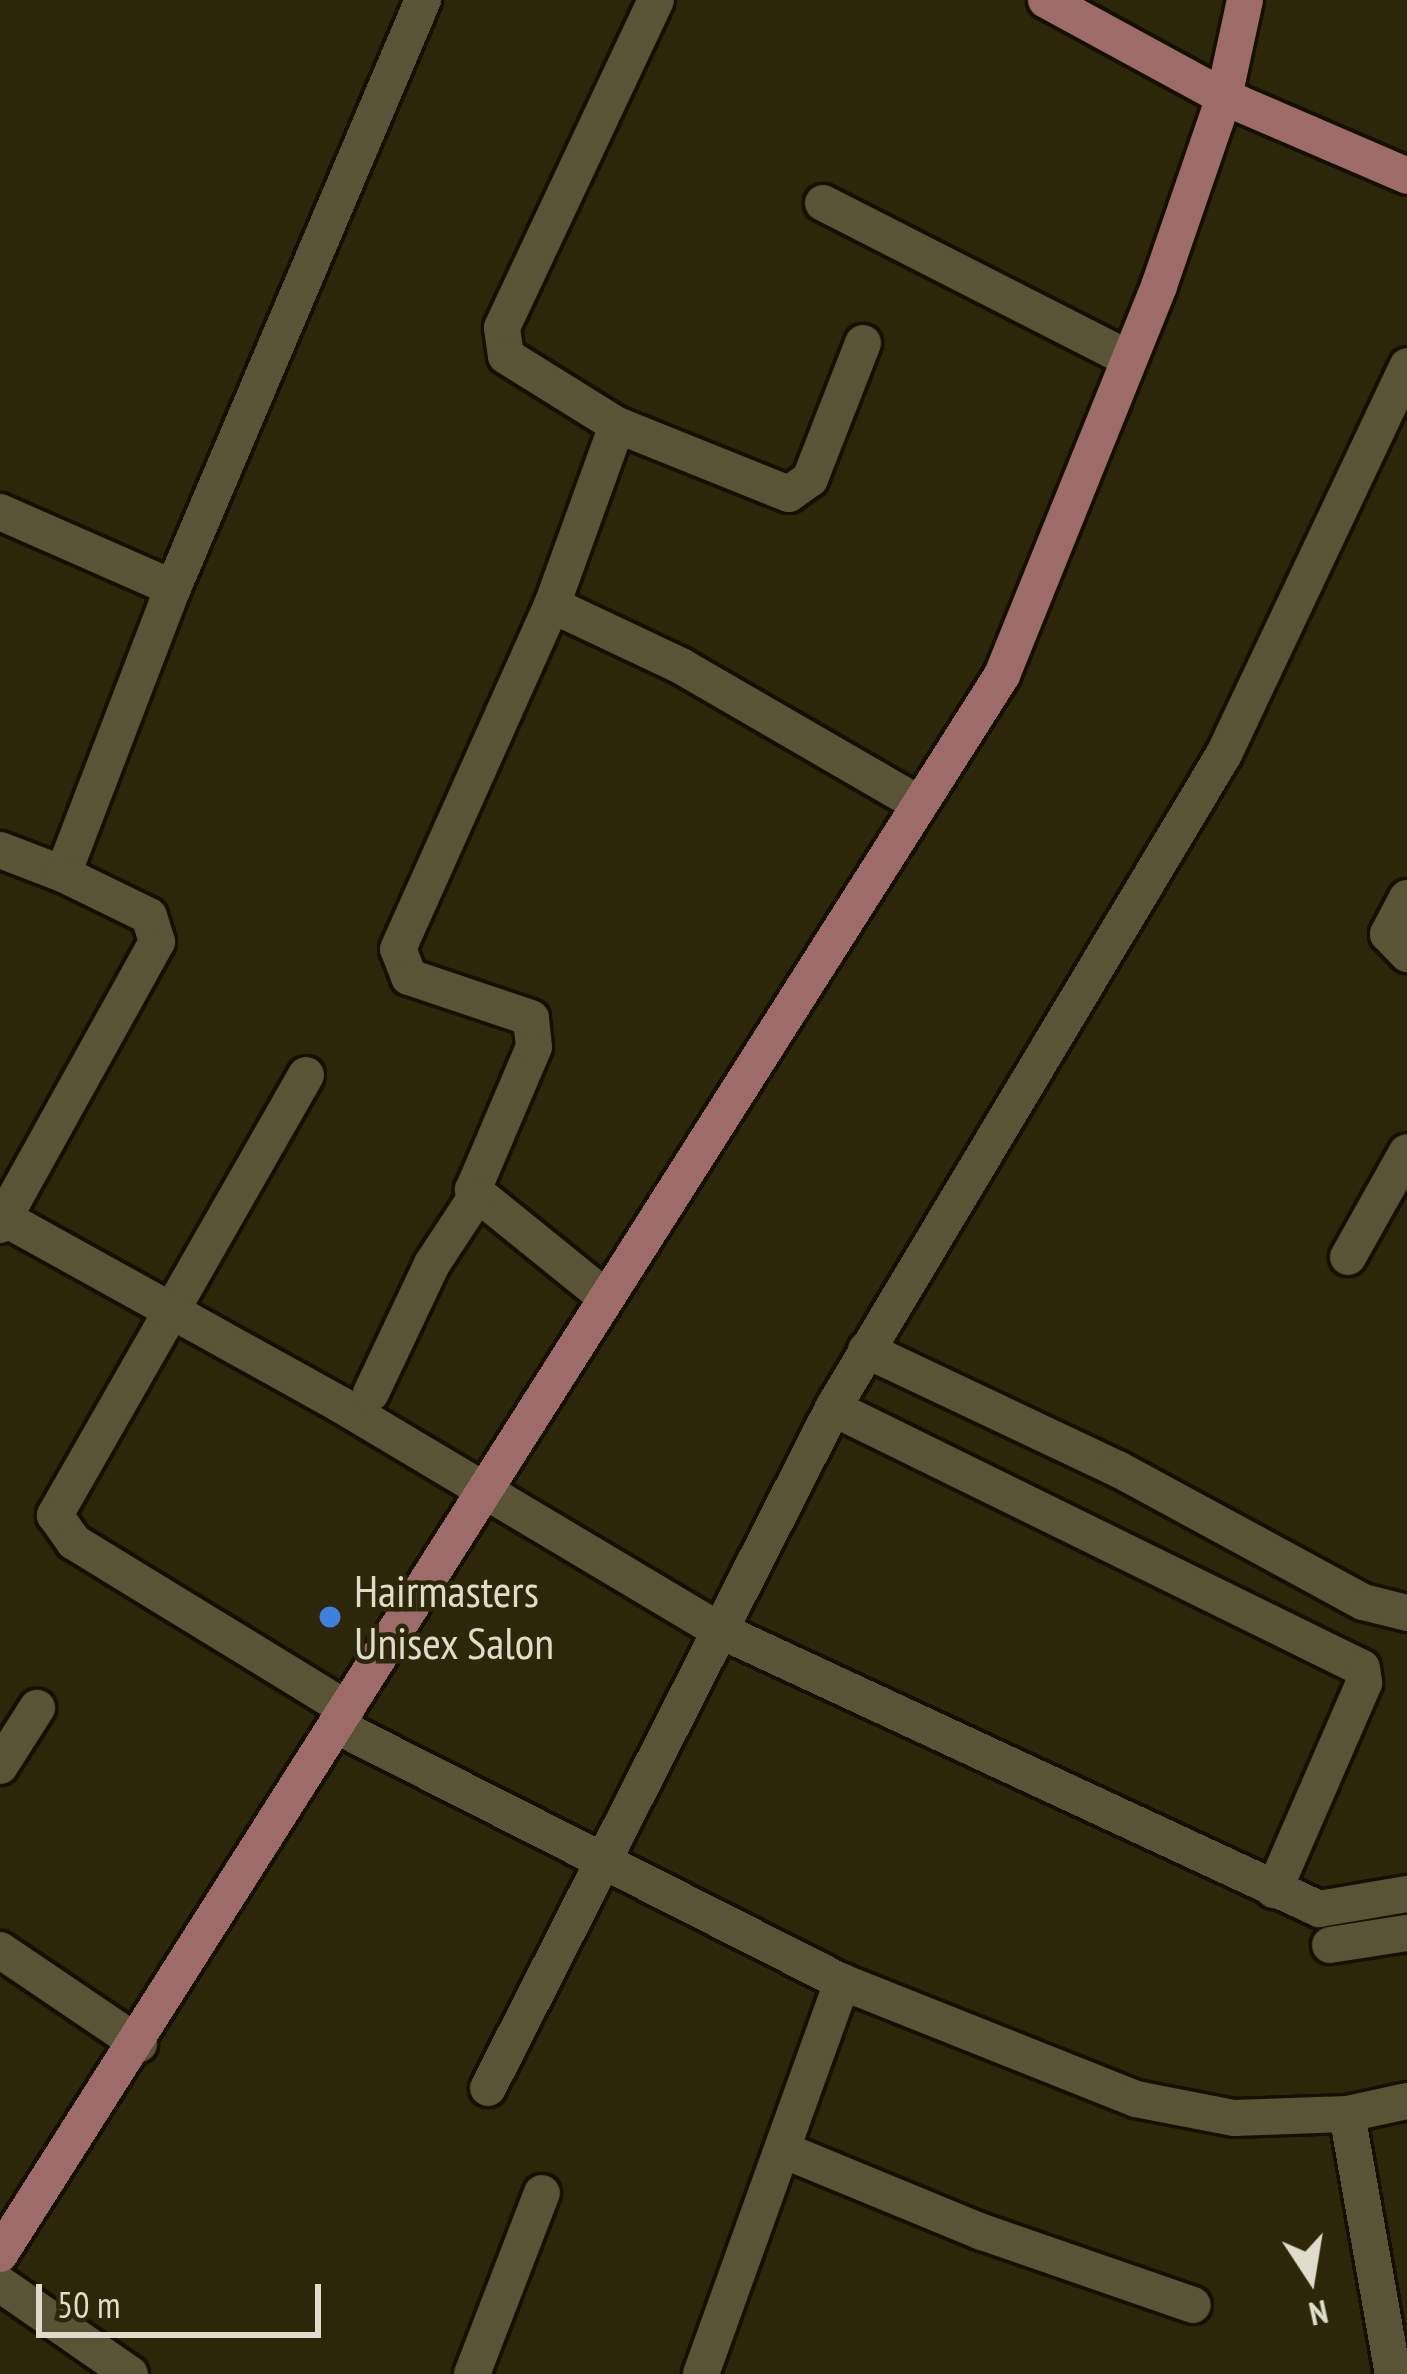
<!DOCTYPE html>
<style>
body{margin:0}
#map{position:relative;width:1407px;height:2374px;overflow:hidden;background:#2c2708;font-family:"PT Sans Narrow",sans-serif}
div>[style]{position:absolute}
.roads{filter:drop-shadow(3px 0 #150f00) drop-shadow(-3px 0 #150f00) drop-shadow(0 3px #150f00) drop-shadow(0 -3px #150f00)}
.minor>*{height:36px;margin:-18px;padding:0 18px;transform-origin:18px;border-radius:18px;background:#595435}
.major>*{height:36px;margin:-18px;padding:0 18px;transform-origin:18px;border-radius:18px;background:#9e6c68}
.dots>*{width:33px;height:33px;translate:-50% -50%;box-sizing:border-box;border:6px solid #2c2708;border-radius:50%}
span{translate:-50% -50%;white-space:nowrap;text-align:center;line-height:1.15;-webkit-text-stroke:9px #2c2708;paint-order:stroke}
.poi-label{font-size:45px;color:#dfdccb}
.left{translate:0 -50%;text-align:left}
.north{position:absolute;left:1251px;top:2218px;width:120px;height:120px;-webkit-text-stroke:9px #2c2708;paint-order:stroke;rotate:168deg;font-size:33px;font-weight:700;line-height:48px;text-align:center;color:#dfdccb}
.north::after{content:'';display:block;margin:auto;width:42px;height:54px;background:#dfdccb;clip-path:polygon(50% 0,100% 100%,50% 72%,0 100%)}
.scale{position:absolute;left:36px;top:2284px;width:285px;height:54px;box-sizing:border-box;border:6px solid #dfdccb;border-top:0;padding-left:15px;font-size:36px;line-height:42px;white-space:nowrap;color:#dfdccb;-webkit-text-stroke:9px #2c2708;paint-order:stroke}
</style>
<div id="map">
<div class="roads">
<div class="minor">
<i style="left:656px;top:0;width:362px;rotate:115.2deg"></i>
<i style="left:502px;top:328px;width:28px;rotate:82deg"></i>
<i style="left:506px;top:356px;width:131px;rotate:31.9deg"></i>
<i style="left:617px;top:425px;width:185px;rotate:21.9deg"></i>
<i style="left:789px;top:494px;width:26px;rotate:-36deg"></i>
<i style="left:810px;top:479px;width:146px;rotate:-68.7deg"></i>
<i style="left:823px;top:203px;width:343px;rotate:27deg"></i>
<i style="left:0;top:512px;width:189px;rotate:23.7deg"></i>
<i style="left:552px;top:605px;width:143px;rotate:25.3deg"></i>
<i style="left:681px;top:666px;width:275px;rotate:30.1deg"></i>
<i style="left:0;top:850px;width:67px;rotate:20.9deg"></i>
<i style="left:63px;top:874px;width:306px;rotate:-69deg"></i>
<i style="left:173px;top:588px;width:639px;rotate:-66.97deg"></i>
<i style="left:1407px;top:898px;width:41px;rotate:117.8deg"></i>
<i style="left:1388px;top:934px;width:28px;rotate:46deg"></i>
<i style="left:306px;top:1075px;width:507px;rotate:119.7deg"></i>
<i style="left:55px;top:1515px;width:33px;rotate:55deg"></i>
<i style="left:74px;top:1542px;width:320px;rotate:31.5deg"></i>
<i style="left:4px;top:1218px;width:385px;rotate:29deg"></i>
<i style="left:341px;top:1405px;width:438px;rotate:30.8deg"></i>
<i style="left:717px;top:1629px;width:664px;rotate:24.94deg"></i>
<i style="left:1319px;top:1909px;width:89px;rotate:-9.7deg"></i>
<i style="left:0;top:1225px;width:324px;rotate:-61deg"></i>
<i style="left:157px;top:942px;width:27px;rotate:-107deg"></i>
<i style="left:149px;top:916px;width:96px;rotate:-154deg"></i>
<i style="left:1348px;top:1257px;width:120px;rotate:-60.7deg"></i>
<i style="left:604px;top:1296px;width:169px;rotate:-141deg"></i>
<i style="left:473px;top:1190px;width:155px;rotate:-66.9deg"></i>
<i style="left:534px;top:1047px;width:29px;rotate:-96deg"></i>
<i style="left:531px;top:1018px;width:129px;rotate:-161.4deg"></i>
<i style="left:409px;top:977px;width:30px;rotate:-111deg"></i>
<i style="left:398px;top:949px;width:377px;rotate:-65.9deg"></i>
<i style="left:552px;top:605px;width:191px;rotate:-70.1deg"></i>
<i style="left:866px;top:1350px;width:279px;rotate:25.3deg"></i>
<i style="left:1118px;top:1469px;width:279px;rotate:28.5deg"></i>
<i style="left:1363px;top:1602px;width:45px;rotate:14deg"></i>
<i style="left:371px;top:1393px;width:143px;rotate:-64.7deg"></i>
<i style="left:432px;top:1264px;width:80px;rotate:-56.7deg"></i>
<i style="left:833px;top:1408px;width:589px;rotate:26.17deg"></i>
<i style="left:1362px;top:1668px;width:15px;rotate:82deg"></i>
<i style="left:1364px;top:1683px;width:226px;rotate:113.5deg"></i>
<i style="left:337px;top:1726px;width:566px;rotate:26.88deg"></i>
<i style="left:842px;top:1982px;width:316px;rotate:21.7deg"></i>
<i style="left:1136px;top:2099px;width:100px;rotate:11deg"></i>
<i style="left:1234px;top:2118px;width:113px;rotate:-2deg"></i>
<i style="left:1347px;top:2114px;width:61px;rotate:-12.2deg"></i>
<i style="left:0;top:1766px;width:69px;rotate:-57.5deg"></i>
<i style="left:1330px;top:1945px;width:78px;rotate:-8.9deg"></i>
<i style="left:0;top:1950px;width:168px;rotate:34.1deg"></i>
<i style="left:488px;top:2088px;width:763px;rotate:-63.1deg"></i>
<i style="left:833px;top:1408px;width:762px;rotate:-59.13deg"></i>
<i style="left:1224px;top:754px;width:429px;rotate:-64.7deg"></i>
<i style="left:1347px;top:2114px;width:264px;rotate:80deg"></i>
<i style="left:783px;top:2150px;width:215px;rotate:22.4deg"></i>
<i style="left:982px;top:2232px;width:223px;rotate:19.1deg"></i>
<i style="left:0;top:2284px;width:158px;rotate:34.7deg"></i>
<i style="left:472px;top:2374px;width:194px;rotate:-68.9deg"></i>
<i style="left:701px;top:2374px;width:417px;rotate:-70.2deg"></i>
</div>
<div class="major">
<i style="left:1046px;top:0;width:203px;rotate:28.6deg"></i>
<i style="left:1224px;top:97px;width:199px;rotate:23.3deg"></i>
<i style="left:0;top:2254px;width:1870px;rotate:-57.6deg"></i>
<i style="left:1002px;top:675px;width:419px;rotate:-68deg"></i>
<i style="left:1159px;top:286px;width:200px;rotate:-71deg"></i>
<i style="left:1224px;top:97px;width:99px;rotate:-77.8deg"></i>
</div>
</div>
<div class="dots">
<i style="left:330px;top:1617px;background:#3f7fe0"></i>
</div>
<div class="poi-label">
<span class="left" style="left:354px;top:1617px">Hairmasters<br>Unisex Salon</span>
</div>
<div class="north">N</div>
<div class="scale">50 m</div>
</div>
